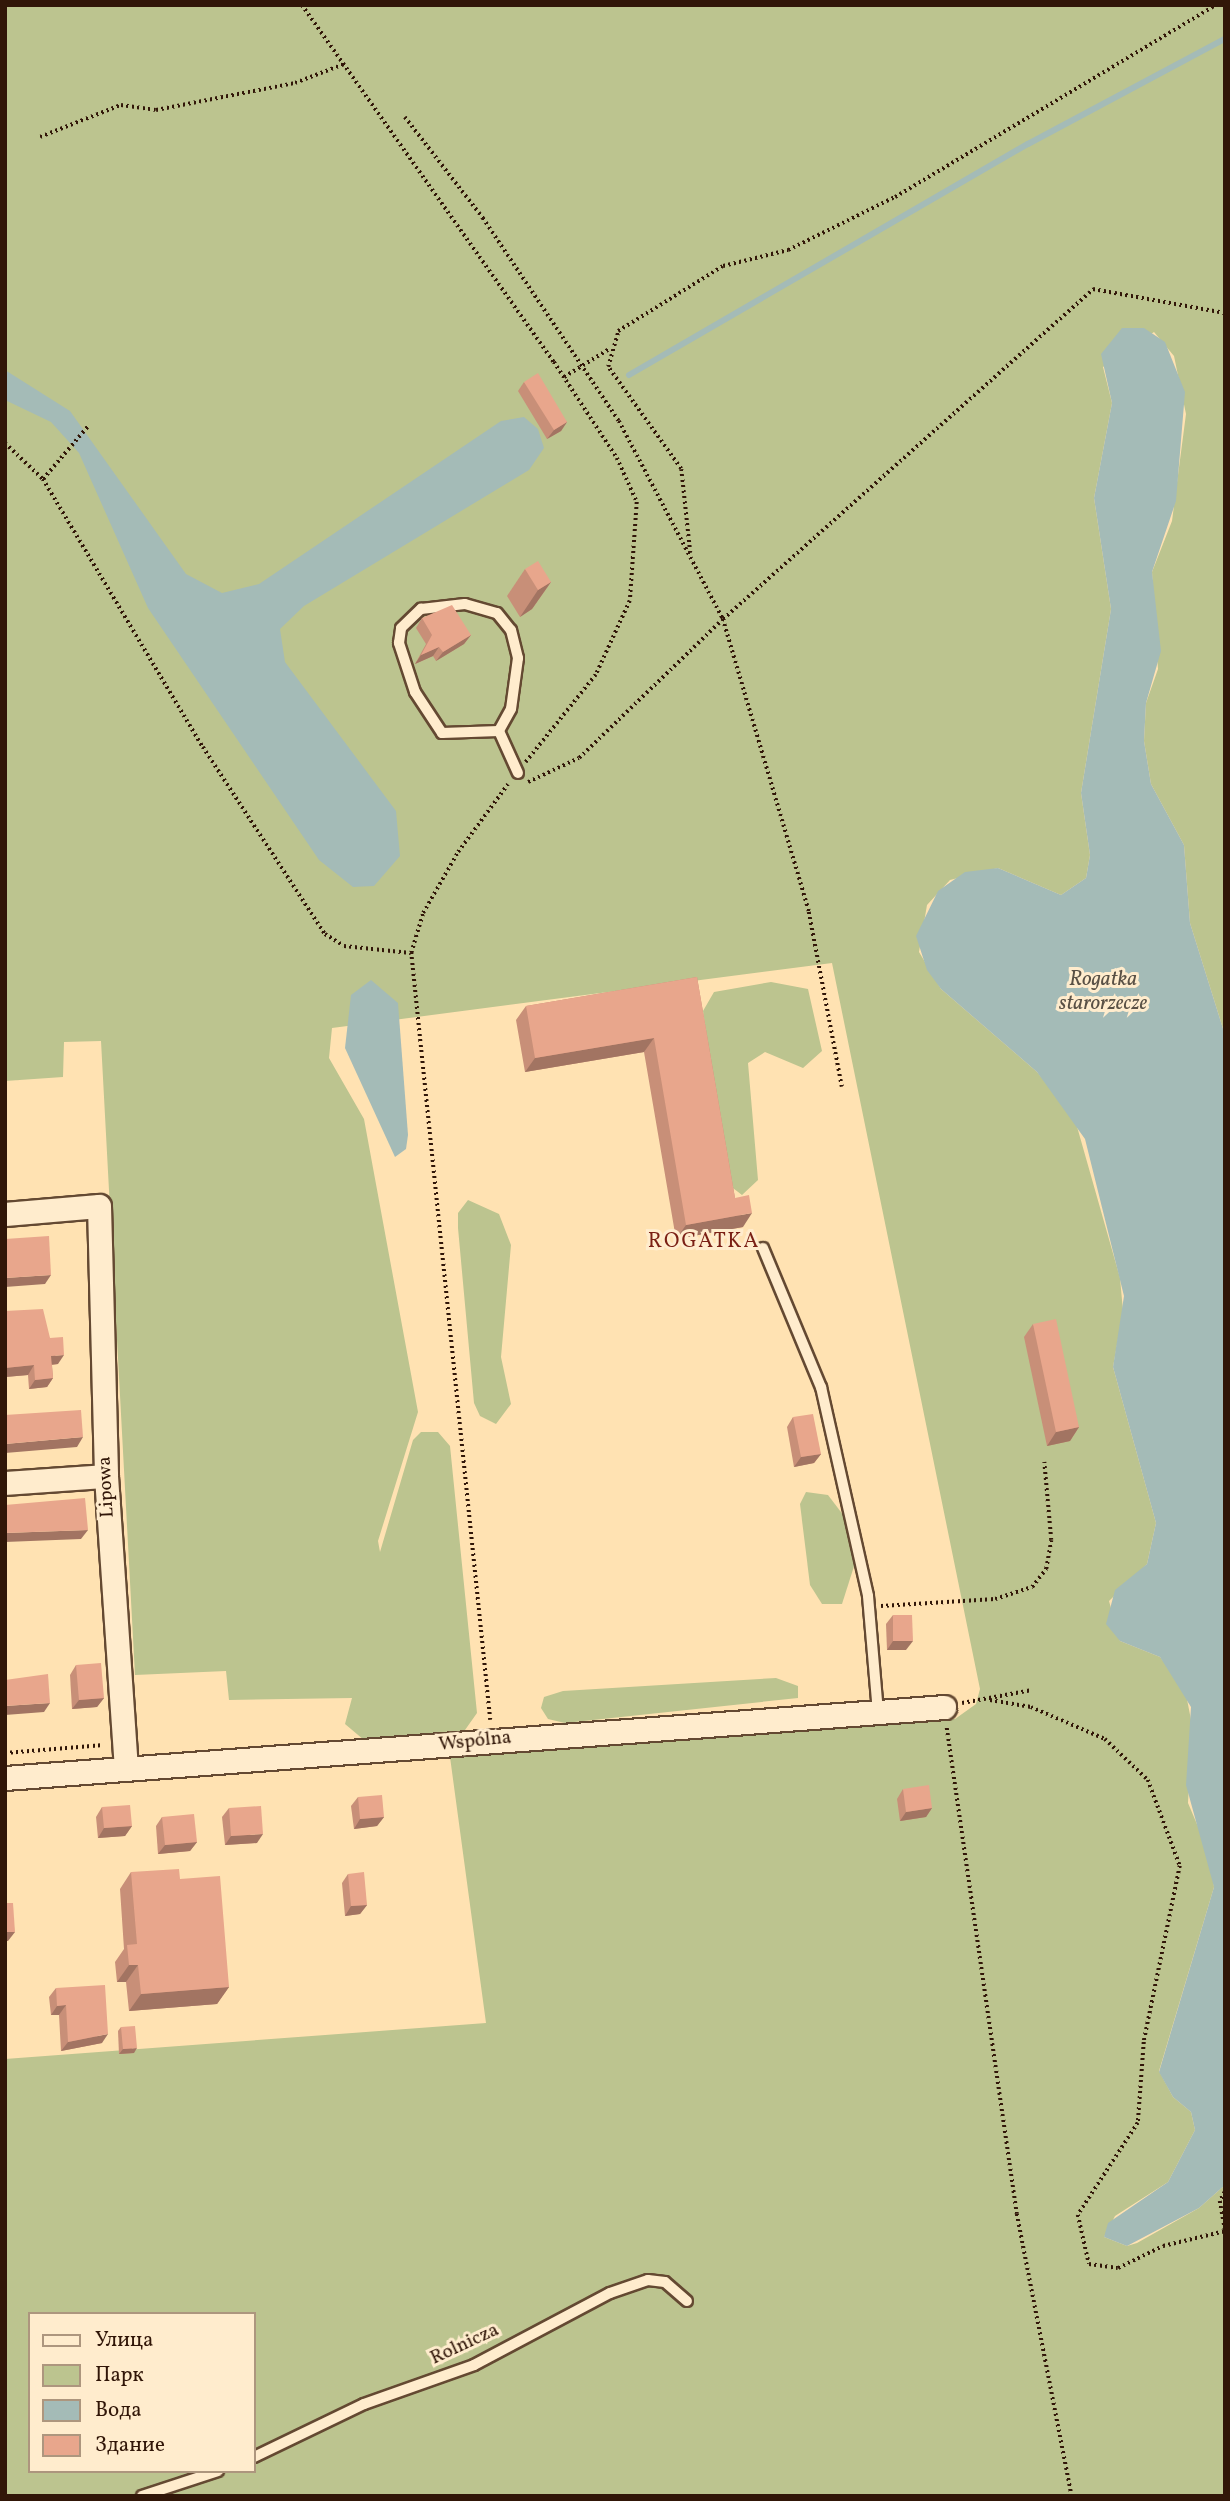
<!DOCTYPE html>
<meta charset="utf-8">
<style>
body{margin:0}
#map{position:relative;width:1230px;height:2501px;overflow:hidden;background:#ffe2b2;font-family:Vollkorn,serif}
div>[style]{position:absolute}
.green>*{inset:0;background:#bcc48f}
.water>*{inset:0;background:#a4bbb7}
.stream>*{height:6px;margin:-3px;padding:0 3px;transform-origin:3px;border-radius:3px;background:#a4bbb7}
.path>*{height:3.5px;margin-top:-1.75px;transform-origin:0;background:repeating-linear-gradient(90deg,#311608 0 2px,transparent 0 5.5px)}
.roads{filter:drop-shadow(2px 0 #644932) drop-shadow(-2px 0 #644932) drop-shadow(0 2px #644932) drop-shadow(0 -2px #644932)}
.service>*{height:10px;margin:-5px;padding:0 5px;transform-origin:5px;border-radius:5px;background:#ffeccd}
.minor>*{height:23px;margin:-11.5px;padding:0 11.5px;transform-origin:11.5px;border-radius:11.5px;background:#ffeccd}
.wall>*{inset:0;background:#c88f78}
.shaded-wall>*{inset:0;background:#a27462}
.building>*{inset:0;background:#e8a68c}
span{translate:-50% -50%;white-space:nowrap;text-align:center;line-height:1.15;-webkit-text-stroke:6px #ffeccd;paint-order:stroke}
.street-label{font-size:19px;color:#311608}
.water-label{font-size:21px;color:#595045;font-style:italic}
.neighbourhood-label{font-size:21px;color:#7a1f14;letter-spacing:2px}
.frame{position:absolute;inset:0;border:7px solid #311608;pointer-events:none}
.legend{position:absolute;left:28px;top:2312px;width:228px;height:161px;box-sizing:border-box;background:#ffeccd;border:2px solid #ad967e;margin:0;padding:9px 12px;list-style:none;font-size:21px;color:#311608}
.legend li{display:flex;align-items:center;gap:14px;height:35px}
.legend b{width:35px;border:2px solid #ad967e}
</style>
<div id="map">
<div class="green">
<i style="clip-path:polygon(evenodd,5px 5px,1225px 5px,1225px 1035px,1190px 923px,1184px 845px,1151px 784px,1144px 741px,1146px 703px,1158px 669px,1152px 572px,1172px 521px,1186px 414px,1174px 356px,1154px 332px,1103px 367px,1112px 403px,1094px 498px,1111px 609px,1081px 793px,1090px 855px,1086px 878px,1061px 895px,998px 868px,950px 880px,927px 905px,919px 952px,941px 989px,1037px 1072px,1074px 1116px,1120px 1278px,1123px 1311px,1113px 1367px,1156px 1523px,1147px 1564px,1109px 1601px,1120px 1641px,1160px 1657px,1185px 1689px,1192px 1725px,1188px 1803px,1210px 1855px,1214px 1887px,1159px 2071px,1173px 2097px,1191px 2112px,1195px 2130px,1168px 2182px,1115px 2216px,1104px 2237px,1127px 2246px,1137px 2243px,1199px 2208px,1225px 2185px,1225px 2496px,5px 2496px,5px 2059px,486px 2023px,450px 1757px,955px 1719px,976px 1704px,980px 1689px,832px 963px,332px 1028px,329px 1058px,364px 1119px,418px 1412px,378px 1541px,380px 1552px,413px 1440px,421px 1432px,438px 1432px,450px 1446px,477px 1713px,465px 1730px,452px 1734px,364px 1740px,345px 1724px,352px 1698px,229px 1700px,226px 1671px,135px 1675px,101px 1041px,64px 1042px,63px 1077px,5px 1081px,5px 5px,30px 2314px,254px 2314px,254px 2471px,30px 2471px,30px 2314px)"></i>
<i style="clip-path:polygon(771px 982px,808px 989px,822px 1051px,803px 1068px,765px 1052px,748px 1063px,758px 1180px,742px 1195px,729px 1185px,703px 1011px,714px 992px)"></i>
<i style="clip-path:polygon(468px 1200px,499px 1214px,511px 1245px,501px 1357px,511px 1404px,496px 1424px,480px 1416px,474px 1403px,458px 1228px,458px 1213px)"></i>
<i style="clip-path:polygon(806px 1492px,828px 1495px,847px 1520px,856px 1560px,842px 1604px,822px 1604px,810px 1585px,800px 1504px)"></i>
<i style="clip-path:polygon(776px 1678px,798px 1686px,798px 1698px,565px 1723px,548px 1719px,541px 1708px,544px 1697px,563px 1691px)"></i>
</div>
<div class="water">
<i style="clip-path:polygon(1122px 328px,1144px 328px,1165px 342px,1185px 392px,1176px 501px,1152px 572px,1161px 651px,1146px 703px,1144px 741px,1151px 784px,1184px 845px,1190px 923px,1225px 1035px,1225px 2185px,1199px 2208px,1127px 2246px,1104px 2237px,1108px 2223px,1168px 2182px,1195px 2130px,1191px 2112px,1173px 2097px,1159px 2072px,1214px 1887px,1186px 1785px,1191px 1707px,1160px 1657px,1120px 1641px,1106px 1624px,1115px 1590px,1147px 1564px,1156px 1523px,1113px 1367px,1124px 1296px,1085px 1139px,1037px 1072px,941px 989px,927px 970px,916px 936px,938px 891px,965px 872px,998px 868px,1061px 895px,1086px 878px,1090px 855px,1081px 793px,1111px 609px,1094px 498px,1112px 403px,1101px 354px)"></i>
<i style="clip-path:polygon(5px 370px,70px 411px,186px 574px,222px 593px,259px 584px,501px 421px,524px 417px,538px 429px,544px 448px,529px 470px,304px 606px,280px 629px,285px 662px,396px 811px,400px 856px,374px 886px,353px 887px,319px 860px,148px 608px,79px 453px,51px 422px,5px 400px)"></i>
<i style="clip-path:polygon(371px 980px,398px 1003px,408px 1135px,406px 1149px,395px 1157px,345px 1048px,351px 995px)"></i>
</div>
<div class="stream">
<i style="left:629px;top:375px;width:461px;rotate:-30.1deg"></i>
<i style="left:1028px;top:144px;width:223px;rotate:-28.1deg"></i>
</div>
<div class="path">
<i style="left:302px;top:5px;width:437px;rotate:54.8deg"></i>
<i style="left:554px;top:362px;width:115px;rotate:56.7deg"></i>
<i style="left:617px;top:458px;width:48px;rotate:65.6deg"></i>
<i style="left:637px;top:502px;width:99px;rotate:94deg"></i>
<i style="left:630px;top:601px;width:81px;rotate:114.7deg"></i>
<i style="left:596px;top:675px;width:112px;rotate:128.8deg"></i>
<i style="left:405px;top:117px;width:128px;rotate:52.3deg"></i>
<i style="left:483px;top:218px;width:244px;rotate:56.2deg"></i>
<i style="left:619px;top:421px;width:224px;rotate:62.3deg"></i>
<i style="left:723px;top:619px;width:305px;rotate:73.6deg"></i>
<i style="left:809px;top:912px;width:178px;rotate:79.3deg"></i>
<i style="left:40px;top:137px;width:87px;rotate:-21.6deg"></i>
<i style="left:121px;top:105px;width:35px;rotate:8deg"></i>
<i style="left:156px;top:110px;width:142px;rotate:-11deg"></i>
<i style="left:295px;top:83px;width:53px;rotate:-21.2deg"></i>
<i style="left:564px;top:377px;width:53px;rotate:-31.9deg"></i>
<i style="left:5px;top:443px;width:52px;rotate:43.5deg"></i>
<i style="left:43px;top:479px;width:312px;rotate:59.2deg"></i>
<i style="left:203px;top:747px;width:223px;rotate:56.9deg"></i>
<i style="left:325px;top:934px;width:22px;rotate:32deg"></i>
<i style="left:344px;top:946px;width:67px;rotate:6deg"></i>
<i style="left:43px;top:479px;width:71px;rotate:-49.6deg"></i>
<i style="left:690px;top:553px;width:84px;rotate:-96.1deg"></i>
<i style="left:681px;top:469px;width:125px;rotate:-125.6deg"></i>
<i style="left:608px;top:367px;width:37px;rotate:-74deg"></i>
<i style="left:618px;top:331px;width:123px;rotate:-31.8deg"></i>
<i style="left:723px;top:266px;width:67px;rotate:-13.8deg"></i>
<i style="left:788px;top:250px;width:119px;rotate:-26.4deg"></i>
<i style="left:895px;top:197px;width:374px;rotate:-30.9deg"></i>
<i style="left:528px;top:782px;width:56px;rotate:-25.2deg"></i>
<i style="left:579px;top:758px;width:200px;rotate:-44deg"></i>
<i style="left:723px;top:619px;width:496px;rotate:-41.7deg"></i>
<i style="left:1093px;top:289px;width:134px;rotate:10.3deg"></i>
<i style="left:881px;top:1606px;width:114px;rotate:-3.5deg"></i>
<i style="left:995px;top:1599px;width:39px;rotate:-18deg"></i>
<i style="left:1032px;top:1587px;width:23px;rotate:-52deg"></i>
<i style="left:1046px;top:1569px;width:29px;rotate:-80deg"></i>
<i style="left:1051px;top:1540px;width:78px;rotate:-95.1deg"></i>
<i style="left:990px;top:1700px;width:42px;rotate:9.7deg"></i>
<i style="left:1031px;top:1707px;width:81px;rotate:23.4deg"></i>
<i style="left:1105px;top:1739px;width:59px;rotate:43.6deg"></i>
<i style="left:1148px;top:1780px;width:92px;rotate:69.6deg"></i>
<i style="left:1180px;top:1866px;width:180px;rotate:101.6deg"></i>
<i style="left:1144px;top:2042px;width:81px;rotate:94.2deg"></i>
<i style="left:1138px;top:2123px;width:110px;rotate:123.1deg"></i>
<i style="left:1078px;top:2215px;width:50px;rotate:77.3deg"></i>
<i style="left:1089px;top:2264px;width:29px;rotate:8deg"></i>
<i style="left:1118px;top:2268px;width:50px;rotate:-26.1deg"></i>
<i style="left:1163px;top:2246px;width:64px;rotate:-13.6deg"></i>
<i style="left:962px;top:1703px;width:71px;rotate:-10.5deg"></i>
<i style="left:490px;top:1720px;width:771px;rotate:-95.88deg"></i>
<i style="left:411px;top:953px;width:42px;rotate:-73.3deg"></i>
<i style="left:423px;top:913px;width:70px;rotate:-60.2deg"></i>
<i style="left:458px;top:852px;width:84px;rotate:-53.7deg"></i>
<i style="left:947px;top:1728px;width:491px;rotate:81.8deg"></i>
<i style="left:1017px;top:2214px;width:287px;rotate:79deg"></i>
<i style="left:5px;top:1753px;width:99px;rotate:-4.6deg"></i>
<i style="left:1225px;top:2192px;width:10px;rotate:119deg"></i>
<i style="left:1220px;top:2201px;width:29px;rotate:80deg"></i>
</div>
<div class="roads">
<div class="service">
<i style="left:499px;top:731px;width:57px;rotate:178deg"></i>
<i style="left:442px;top:733px;width:49px;rotate:-123.4deg"></i>
<i style="left:415px;top:692px;width:52px;rotate:-108.1deg"></i>
<i style="left:399px;top:643px;width:15px;rotate:-82deg"></i>
<i style="left:401px;top:628px;width:28px;rotate:-44deg"></i>
<i style="left:421px;top:609px;width:44px;rotate:-6.5deg"></i>
<i style="left:465px;top:604px;width:33px;rotate:16deg"></i>
<i style="left:497px;top:613px;width:22px;rotate:51deg"></i>
<i style="left:511px;top:630px;width:29px;rotate:76deg"></i>
<i style="left:518px;top:658px;width:51px;rotate:97.8deg"></i>
<i style="left:511px;top:709px;width:25px;rotate:119deg"></i>
<i style="left:499px;top:731px;width:46px;rotate:65.7deg"></i>
<i style="left:763px;top:1248px;width:151px;rotate:67.4deg"></i>
<i style="left:821px;top:1387px;width:214px;rotate:77.3deg"></i>
<i style="left:868px;top:1596px;width:116px;rotate:85.1deg"></i>
<i style="left:254px;top:2457px;width:122px;rotate:-25.7deg"></i>
<i style="left:364px;top:2404px;width:117px;rotate:-19.5deg"></i>
<i style="left:474px;top:2365px;width:154px;rotate:-27.9deg"></i>
<i style="left:610px;top:2293px;width:40px;rotate:-18.9deg"></i>
<i style="left:648px;top:2280px;width:17px;rotate:7deg"></i>
<i style="left:665px;top:2282px;width:29px;rotate:41deg"></i>
<i style="left:142px;top:2496px;width:80px;rotate:-18.2deg"></i>
</div>
<div class="minor">
<i style="left:5px;top:1214px;width:94px;rotate:-4.9deg"></i>
<i style="left:99px;top:1206px;width:270px;rotate:88.5deg"></i>
<i style="left:106px;top:1476px;width:293px;rotate:86.1deg"></i>
<i style="left:5px;top:1483px;width:101px;rotate:-4deg"></i>
<i style="left:5px;top:1778px;width:942px;rotate:-4.32deg"></i>
</div>
</div>
<div class="wall">
<i style="clip-path:polygon(524px 382px,567px 422px,561px 431px,547px 439px,518px 391px)"></i>
<i style="clip-path:polygon(525px 569px,551px 582px,532px 609px,520px 617px,507px 596px)"></i>
<i style="clip-path:polygon(422px 618px,471px 635px,464px 644px,436px 661px,433px 656px,415px 664px,426px 644px,416px 628px)"></i>
<i style="clip-path:polygon(697px 977px,735px 1198px,743px 1227px,676px 1239px,644px 1052px,525px 1072px,516px 1020px,526px 1006px)"></i>
<i style="clip-path:polygon(5px 1311px,50px 1338px,58px 1364px,52px 1365px,53px 1378px,47px 1387px,29px 1389px,28px 1375px,5px 1377px)"></i>
<i style="clip-path:polygon(1033px 1324px,1079px 1427px,1070px 1441px,1047px 1446px,1024px 1337px)"></i>
<i style="clip-path:polygon(793px 1417px,821px 1454px,814px 1463px,794px 1467px,787px 1427px)"></i>
<i style="clip-path:polygon(893px 1615px,906px 1650px,887px 1650px,886px 1624px)"></i>
<i style="clip-path:polygon(76px 1665px,104px 1698px,97px 1707px,72px 1709px,70px 1675px)"></i>
<i style="clip-path:polygon(903px 1789px,932px 1808px,926px 1817px,900px 1821px,897px 1799px)"></i>
<i style="clip-path:polygon(358px 1797px,384px 1817px,377px 1826px,354px 1829px,351px 1806px)"></i>
<i style="clip-path:polygon(102px 1807px,132px 1826px,125px 1836px,98px 1838px,96px 1817px)"></i>
<i style="clip-path:polygon(229px 1808px,257px 1843px,225px 1845px,222px 1817px)"></i>
<i style="clip-path:polygon(162px 1817px,197px 1842px,190px 1851px,158px 1854px,156px 1826px)"></i>
<i style="clip-path:polygon(131px 1872px,180px 1879px,229px 1987px,217px 2004px,129px 2011px,126px 1982px,117px 1982px,115px 1962px,124px 1949px,120px 1889px)"></i>
<i style="clip-path:polygon(348px 1874px,367px 1905px,360px 1914px,345px 1916px,342px 1883px)"></i>
<i style="clip-path:polygon(56px 1988px,102px 2043px,61px 2051px,59px 2015px,51px 2015px,49px 1997px)"></i>
<i style="clip-path:polygon(121px 2027px,134px 2053px,119px 2054px,118px 2031px)"></i>
</div>
<div class="shaded-wall">
<i style="clip-path:polygon(567px 422px,561px 431px,547px 439px,554px 430px)"></i>
<i style="clip-path:polygon(551px 582px,532px 609px,520px 617px,538px 590px)"></i>
<i style="clip-path:polygon(471px 635px,464px 644px,436px 661px,443px 652px)"></i>
<i style="clip-path:polygon(439px 647px,433px 656px,415px 664px,421px 655px)"></i>
<i style="clip-path:polygon(654px 1038px,644px 1052px,525px 1072px,535px 1058px)"></i>
<i style="clip-path:polygon(752px 1213px,743px 1227px,676px 1239px,686px 1225px)"></i>
<i style="clip-path:polygon(51px 1275px,45px 1284px,5px 1287px,5px 1278px)"></i>
<i style="clip-path:polygon(64px 1355px,58px 1364px,45px 1365px,51px 1356px)"></i>
<i style="clip-path:polygon(34px 1365px,28px 1375px,5px 1377px,5px 1368px)"></i>
<i style="clip-path:polygon(53px 1378px,47px 1387px,29px 1389px,35px 1380px)"></i>
<i style="clip-path:polygon(1079px 1427px,1070px 1441px,1047px 1446px,1056px 1432px)"></i>
<i style="clip-path:polygon(83px 1437px,77px 1447px,5px 1453px,5px 1444px)"></i>
<i style="clip-path:polygon(821px 1454px,814px 1463px,794px 1467px,801px 1457px)"></i>
<i style="clip-path:polygon(88px 1530px,81px 1539px,5px 1542px,5px 1533px)"></i>
<i style="clip-path:polygon(893px 1641px,913px 1641px,906px 1650px,887px 1650px)"></i>
<i style="clip-path:polygon(104px 1698px,97px 1707px,72px 1709px,79px 1700px)"></i>
<i style="clip-path:polygon(50px 1703px,44px 1712px,5px 1715px,5px 1706px)"></i>
<i style="clip-path:polygon(932px 1808px,926px 1817px,900px 1821px,906px 1812px)"></i>
<i style="clip-path:polygon(384px 1817px,377px 1826px,354px 1829px,360px 1819px)"></i>
<i style="clip-path:polygon(132px 1826px,125px 1836px,98px 1838px,104px 1828px)"></i>
<i style="clip-path:polygon(263px 1834px,257px 1843px,225px 1845px,231px 1836px)"></i>
<i style="clip-path:polygon(197px 1842px,190px 1851px,158px 1854px,165px 1845px)"></i>
<i style="clip-path:polygon(367px 1905px,360px 1914px,345px 1916px,351px 1906px)"></i>
<i style="clip-path:polygon(5px 1932px,15px 1932px,8px 1941px,5px 1941px)"></i>
<i style="clip-path:polygon(129px 1965px,138px 1965px,126px 1982px,117px 1982px)"></i>
<i style="clip-path:polygon(229px 1987px,217px 2004px,129px 2011px,141px 1994px)"></i>
<i style="clip-path:polygon(66px 2005px,59px 2015px,51px 2015px,57px 2006px)"></i>
<i style="clip-path:polygon(108px 2034px,102px 2043px,61px 2051px,68px 2042px)"></i>
<i style="clip-path:polygon(137px 2048px,134px 2053px,119px 2054px,123px 2049px)"></i>
</div>
<div class="building">
<i style="clip-path:polygon(538px 373px,567px 422px,554px 430px,524px 382px)"></i>
<i style="clip-path:polygon(538px 561px,551px 582px,538px 590px,525px 569px)"></i>
<i style="clip-path:polygon(452px 605px,471px 635px,443px 652px,439px 647px,421px 655px,432px 635px,422px 618px)"></i>
<i style="clip-path:polygon(697px 977px,735px 1198px,749px 1195px,752px 1213px,686px 1225px,654px 1038px,535px 1058px,526px 1006px)"></i>
<i style="clip-path:polygon(49px 1236px,51px 1275px,5px 1278px,5px 1239px)"></i>
<i style="clip-path:polygon(43px 1309px,50px 1338px,63px 1337px,64px 1355px,51px 1356px,53px 1378px,35px 1380px,34px 1365px,5px 1368px,5px 1311px)"></i>
<i style="clip-path:polygon(1056px 1319px,1079px 1427px,1056px 1432px,1033px 1324px)"></i>
<i style="clip-path:polygon(81px 1410px,83px 1437px,5px 1444px,5px 1415px)"></i>
<i style="clip-path:polygon(813px 1414px,821px 1454px,801px 1457px,793px 1417px)"></i>
<i style="clip-path:polygon(85px 1498px,88px 1530px,5px 1533px,5px 1505px)"></i>
<i style="clip-path:polygon(893px 1615px,912px 1615px,913px 1641px,893px 1641px)"></i>
<i style="clip-path:polygon(101px 1663px,104px 1698px,79px 1700px,76px 1665px)"></i>
<i style="clip-path:polygon(48px 1674px,50px 1703px,5px 1706px,5px 1680px)"></i>
<i style="clip-path:polygon(929px 1785px,932px 1808px,906px 1812px,903px 1789px)"></i>
<i style="clip-path:polygon(382px 1795px,384px 1817px,360px 1819px,358px 1797px)"></i>
<i style="clip-path:polygon(130px 1805px,132px 1826px,104px 1828px,102px 1807px)"></i>
<i style="clip-path:polygon(261px 1806px,263px 1834px,231px 1836px,229px 1808px)"></i>
<i style="clip-path:polygon(194px 1814px,197px 1842px,165px 1845px,162px 1817px)"></i>
<i style="clip-path:polygon(179px 1869px,180px 1879px,220px 1876px,229px 1987px,141px 1994px,138px 1965px,129px 1965px,127px 1945px,137px 1944px,131px 1872px)"></i>
<i style="clip-path:polygon(364px 1872px,367px 1905px,351px 1906px,348px 1874px)"></i>
<i style="clip-path:polygon(5px 1903px,13px 1903px,15px 1932px,5px 1932px)"></i>
<i style="clip-path:polygon(105px 1985px,108px 2034px,68px 2042px,66px 2005px,57px 2006px,56px 1988px)"></i>
<i style="clip-path:polygon(135px 2026px,137px 2048px,123px 2049px,121px 2027px)"></i>
</div>
<div class="street-label">
<span style="left:107px;top:1487px;rotate:-93deg">Lipowa</span>
<span style="left:475px;top:1742px;rotate:-6deg">Wspólna</span>
<span style="left:465px;top:2345px;rotate:-25deg">Rolnicza</span>
</div>
<div class="water-label">
<span style="left:1103px;top:992px">Rogatka<br>starorzecze</span>
</div>
<div class="neighbourhood-label">
<span style="left:704px;top:1242px">ROGATKA</span>
</div>
<div class="frame"></div>
<ul class="legend">
<li><b style="height:9px;background:#ffeccd"></b>Улица</li>
<li><b style="height:19px;background:#bcc48f"></b>Парк</li>
<li><b style="height:19px;background:#a4bbb7"></b>Вода</li>
<li><b style="height:19px;background:#e8a68c"></b>Здание</li>
</ul>
</div>
